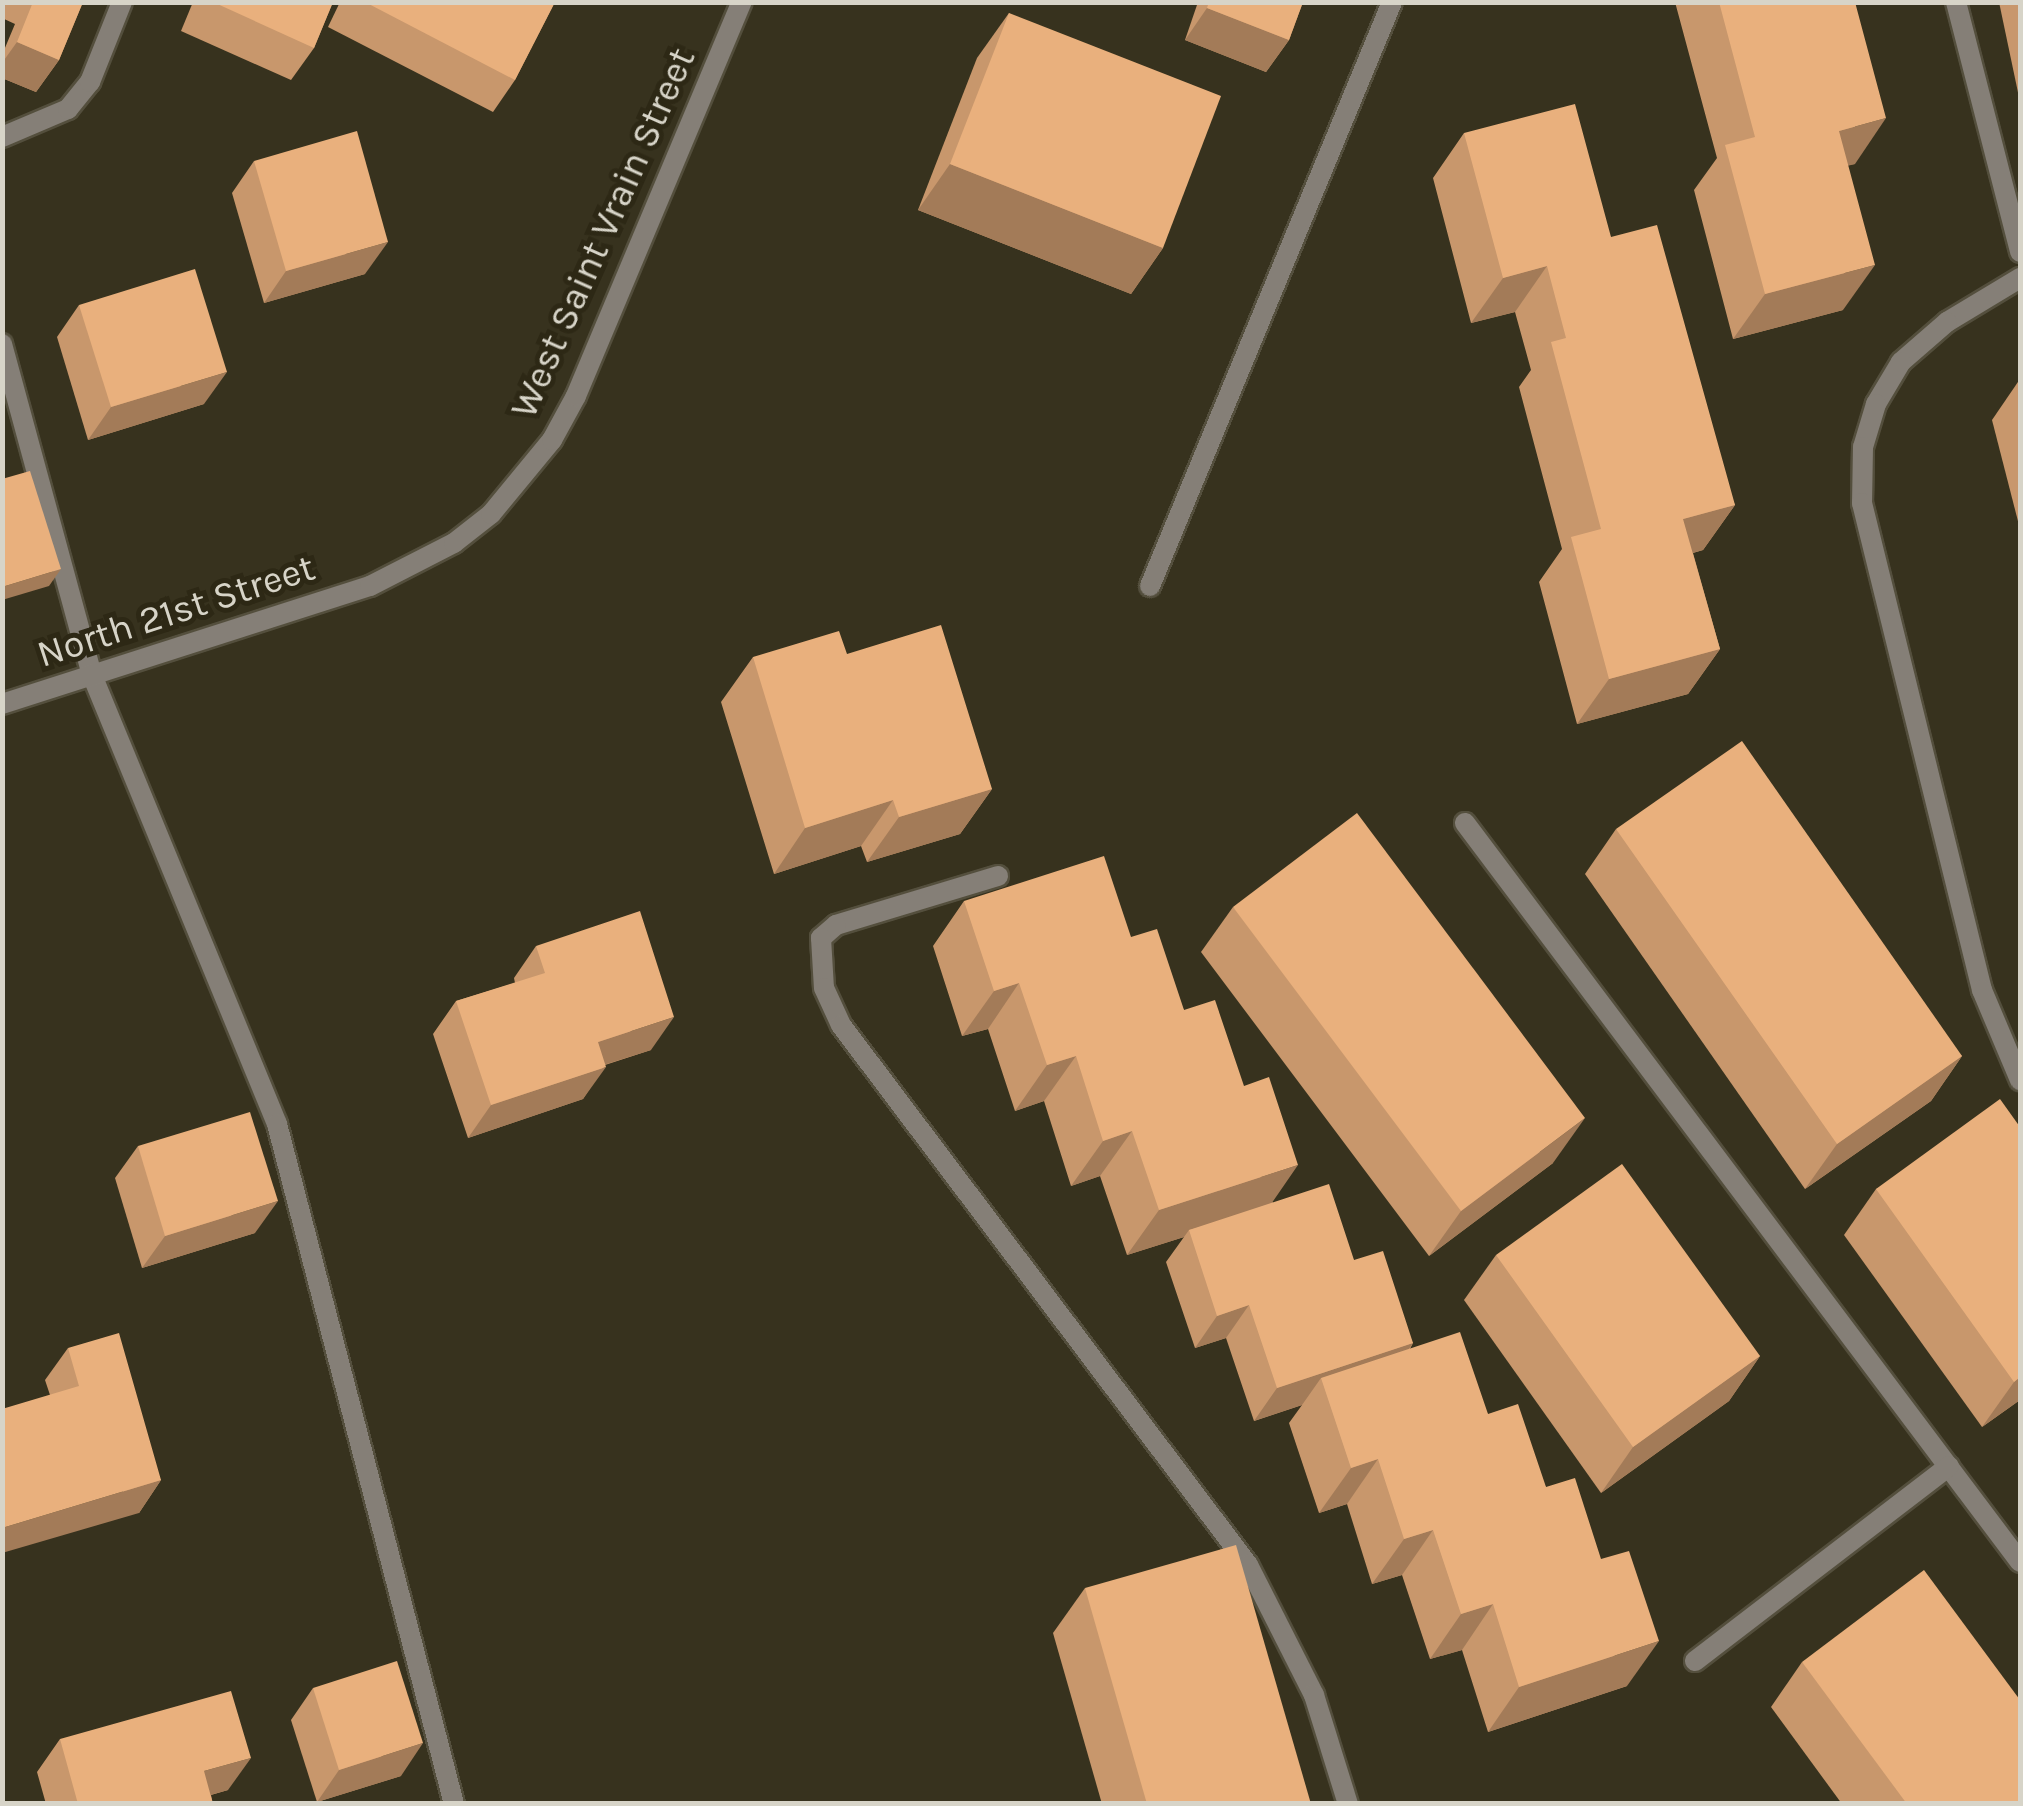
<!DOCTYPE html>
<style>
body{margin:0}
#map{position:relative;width:2023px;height:1806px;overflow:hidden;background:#37321e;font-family:Karla,sans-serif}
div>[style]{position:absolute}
.roads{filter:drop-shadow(2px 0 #544f3d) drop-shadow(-2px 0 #544f3d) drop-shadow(0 2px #544f3d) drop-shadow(0 -2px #544f3d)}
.service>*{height:20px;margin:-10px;padding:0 10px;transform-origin:10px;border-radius:10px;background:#857f77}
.minor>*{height:20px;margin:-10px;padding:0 10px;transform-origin:10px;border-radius:10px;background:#857f77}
.wall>*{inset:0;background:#c8976c}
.shaded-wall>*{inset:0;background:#a37b58}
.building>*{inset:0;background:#e9b07d}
span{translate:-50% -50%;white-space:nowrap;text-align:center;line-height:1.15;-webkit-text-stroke:10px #2d2815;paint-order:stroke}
.street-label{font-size:38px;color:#d7d4c8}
.frame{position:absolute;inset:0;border:5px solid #d7d4c8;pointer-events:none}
</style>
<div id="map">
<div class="roads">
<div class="service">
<i style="left:2px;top:137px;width:72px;rotate:-23deg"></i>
<i style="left:68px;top:109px;width:35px;rotate:-51deg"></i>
<i style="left:90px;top:82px;width:86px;rotate:-68.2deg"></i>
<i style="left:2px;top:344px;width:343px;rotate:74.8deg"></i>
<i style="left:92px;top:675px;width:486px;rotate:67.6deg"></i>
<i style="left:277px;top:1124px;width:703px;rotate:75.41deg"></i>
<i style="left:1150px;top:586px;width:632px;rotate:-67.49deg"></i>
<i style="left:1465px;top:823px;width:924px;rotate:53.09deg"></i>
<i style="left:1695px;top:1661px;width:320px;rotate:-37.5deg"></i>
</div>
<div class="minor">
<i style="left:1956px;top:2px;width:258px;rotate:75.6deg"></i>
<i style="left:2020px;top:278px;width:85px;rotate:148.9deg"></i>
<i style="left:1947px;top:322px;width:61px;rotate:139deg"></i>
<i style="left:1901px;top:362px;width:49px;rotate:120.8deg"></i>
<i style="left:1876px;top:404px;width:45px;rotate:106.8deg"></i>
<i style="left:1863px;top:447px;width:56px;rotate:91deg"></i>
<i style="left:1862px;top:503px;width:502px;rotate:76.16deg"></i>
<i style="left:1982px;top:990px;width:98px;rotate:67.1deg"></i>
<i style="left:2px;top:704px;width:386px;rotate:-17.8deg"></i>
<i style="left:370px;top:586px;width:94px;rotate:-27.1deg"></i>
<i style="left:454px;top:543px;width:47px;rotate:-38.1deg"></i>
<i style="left:491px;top:514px;width:96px;rotate:-50.5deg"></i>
<i style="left:552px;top:440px;width:50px;rotate:-61.4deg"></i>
<i style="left:576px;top:396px;width:428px;rotate:-67.2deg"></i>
<i style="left:998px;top:876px;width:169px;rotate:163.2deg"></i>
<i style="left:836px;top:925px;width:20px;rotate:139deg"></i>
<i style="left:821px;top:938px;width:50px;rotate:86.6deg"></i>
<i style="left:824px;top:988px;width:41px;rotate:65.3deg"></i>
<i style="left:841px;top:1025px;width:676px;rotate:52.99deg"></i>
<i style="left:1248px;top:1565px;width:146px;rotate:63.1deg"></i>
<i style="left:1314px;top:1695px;width:114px;rotate:72.7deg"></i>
</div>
</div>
<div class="wall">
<i style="clip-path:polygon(2px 2px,83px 2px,59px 60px,36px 92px,2px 78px,2px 55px,15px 24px,2px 18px)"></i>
<i style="clip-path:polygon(193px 2px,333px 2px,314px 48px,291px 80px,181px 31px)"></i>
<i style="clip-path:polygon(340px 2px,555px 2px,515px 80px,493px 112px,328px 27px)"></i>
<i style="clip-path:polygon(1198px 2px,1303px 2px,1289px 40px,1266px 72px,1185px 40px)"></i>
<i style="clip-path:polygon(1675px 2px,1855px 2px,1855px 164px,1848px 165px,1843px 310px,1733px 339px,1694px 190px,1717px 158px)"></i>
<i style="clip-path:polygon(1999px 2px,2020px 2px,2020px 102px)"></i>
<i style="clip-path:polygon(1009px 13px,1163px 248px,1131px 294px,918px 210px,977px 58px)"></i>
<i style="clip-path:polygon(1464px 133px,1611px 237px,1735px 505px,1703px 550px,1693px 553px,1720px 649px,1688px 694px,1577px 724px,1539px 582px,1562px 549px,1519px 387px,1531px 370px,1515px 312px,1471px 323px,1433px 178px)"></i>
<i style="clip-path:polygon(254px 161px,365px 274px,264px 303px,232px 193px)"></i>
<i style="clip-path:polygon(79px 305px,204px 404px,88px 440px,57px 337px)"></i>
<i style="clip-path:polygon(2020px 379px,2020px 529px,1992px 420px)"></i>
<i style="clip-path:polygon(847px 654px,992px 789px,960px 834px,867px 862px,861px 846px,774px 874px,721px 702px,753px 657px)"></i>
<i style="clip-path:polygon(1616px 829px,1962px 1056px,1931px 1101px,1805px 1189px,1585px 874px)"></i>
<i style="clip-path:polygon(964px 901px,1131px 937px,1184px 1010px,1272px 1202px,1354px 1260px,1413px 1343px,1410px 1349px,1488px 1414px,1546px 1487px,1627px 1686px,1488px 1732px,1462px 1650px,1430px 1659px,1402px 1575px,1372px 1584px,1347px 1504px,1319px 1513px,1289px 1423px,1302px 1405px,1254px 1421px,1226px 1338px,1195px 1348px,1166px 1262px,1184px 1237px,1127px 1255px,1100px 1176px,1071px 1186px,1044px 1101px,1015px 1111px,988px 1029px,962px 1036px,933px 946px)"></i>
<i style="clip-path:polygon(1233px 907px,1553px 1163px,1429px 1256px,1201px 952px)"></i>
<i style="clip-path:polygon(536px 946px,651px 1050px,605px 1065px,583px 1099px,468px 1138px,433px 1034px,456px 1001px,515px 983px,514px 978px)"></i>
<i style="clip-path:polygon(2020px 1127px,2020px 1400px,1982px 1427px,1844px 1235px,1876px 1189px)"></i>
<i style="clip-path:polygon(138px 1146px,255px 1233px,142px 1268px,115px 1178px)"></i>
<i style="clip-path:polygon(1496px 1255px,1760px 1356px,1729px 1401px,1601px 1493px,1464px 1300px)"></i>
<i style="clip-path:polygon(68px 1348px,161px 1480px,139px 1513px,50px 1395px,45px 1380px)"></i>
<i style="clip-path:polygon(1085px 1588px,1311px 1804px,1102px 1804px,1053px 1633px)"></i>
<i style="clip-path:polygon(1802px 1662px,2020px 1804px,1842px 1804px,1771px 1707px)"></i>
<i style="clip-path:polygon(313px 1688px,401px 1776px,317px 1802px,291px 1720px)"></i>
<i style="clip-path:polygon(60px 1739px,228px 1790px,211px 1795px,213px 1804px,46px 1804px,37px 1772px)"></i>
</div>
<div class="shaded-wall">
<i style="clip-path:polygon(1207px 8px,1289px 40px,1266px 72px,1185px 40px)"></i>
<i style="clip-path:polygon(17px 42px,59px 60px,36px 92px,2px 78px,2px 63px)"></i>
<i style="clip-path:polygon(1886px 118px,1855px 164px,1807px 176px,1839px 131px)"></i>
<i style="clip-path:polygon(950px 164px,1163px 248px,1131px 294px,918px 210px)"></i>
<i style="clip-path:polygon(388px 242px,365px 274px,264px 303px,286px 271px)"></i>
<i style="clip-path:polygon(1875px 265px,1843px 310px,1733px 339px,1765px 294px)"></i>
<i style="clip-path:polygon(1547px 266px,1515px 312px,1471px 323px,1503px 278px)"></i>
<i style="clip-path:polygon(227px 372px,204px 404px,88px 440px,111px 407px)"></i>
<i style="clip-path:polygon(1735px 505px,1703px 550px,1652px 564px,1683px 519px)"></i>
<i style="clip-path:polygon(61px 569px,49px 586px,2px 600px,2px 587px)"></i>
<i style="clip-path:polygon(1720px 649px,1688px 694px,1577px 724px,1609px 679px)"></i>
<i style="clip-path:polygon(992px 789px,960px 834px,867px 862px,899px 817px)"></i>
<i style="clip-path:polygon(893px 800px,861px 846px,774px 874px,805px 828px)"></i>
<i style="clip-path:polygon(1019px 983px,988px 1029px,962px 1036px,994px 991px)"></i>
<i style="clip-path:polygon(674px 1017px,651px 1050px,575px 1074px,598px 1042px)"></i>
<i style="clip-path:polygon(1076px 1056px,1044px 1101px,1015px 1111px,1047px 1065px)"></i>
<i style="clip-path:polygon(1962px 1056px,1931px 1101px,1805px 1189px,1837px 1144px)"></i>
<i style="clip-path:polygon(606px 1067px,583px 1099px,468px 1138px,491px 1105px)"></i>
<i style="clip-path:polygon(1585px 1118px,1553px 1163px,1429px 1256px,1461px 1211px)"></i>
<i style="clip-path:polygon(1132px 1131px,1100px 1176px,1071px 1186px,1103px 1141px)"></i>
<i style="clip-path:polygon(1298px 1165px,1267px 1210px,1189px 1230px,1184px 1237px,1127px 1255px,1159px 1210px)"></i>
<i style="clip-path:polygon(278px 1201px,255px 1233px,142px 1268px,165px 1236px)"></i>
<i style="clip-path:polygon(1249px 1305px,1226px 1338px,1195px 1348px,1217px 1316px)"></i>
<i style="clip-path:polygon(1413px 1343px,1391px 1376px,1321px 1378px,1302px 1405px,1254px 1421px,1277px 1388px)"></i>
<i style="clip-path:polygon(1760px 1356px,1729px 1401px,1601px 1493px,1633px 1447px)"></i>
<i style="clip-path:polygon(2020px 1377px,2020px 1400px,1982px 1427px,2014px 1382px)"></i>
<i style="clip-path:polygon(1378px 1459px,1347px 1504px,1319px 1513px,1351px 1468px)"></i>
<i style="clip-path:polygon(161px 1480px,139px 1513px,2px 1553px,2px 1528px)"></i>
<i style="clip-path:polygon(1433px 1530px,1402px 1575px,1372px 1584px,1404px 1539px)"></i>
<i style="clip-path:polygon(1493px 1604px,1462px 1650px,1430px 1659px,1461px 1614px)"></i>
<i style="clip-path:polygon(1659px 1641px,1627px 1686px,1488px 1732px,1519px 1687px)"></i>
<i style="clip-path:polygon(423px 1743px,401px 1776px,317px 1802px,339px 1770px)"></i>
<i style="clip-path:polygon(251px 1758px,228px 1790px,182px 1803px,204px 1771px)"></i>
</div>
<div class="building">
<i style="clip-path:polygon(33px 2px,83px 2px,59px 60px,17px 42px)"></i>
<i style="clip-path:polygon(213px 2px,333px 2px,314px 48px)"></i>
<i style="clip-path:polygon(365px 2px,555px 2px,515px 80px)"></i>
<i style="clip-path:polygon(1209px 2px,1303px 2px,1289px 40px,1207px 8px)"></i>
<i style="clip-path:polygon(1719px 2px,1855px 2px,1886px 118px,1839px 131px,1875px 265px,1765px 294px,1725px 145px,1755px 137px)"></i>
<i style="clip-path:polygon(1009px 13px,1221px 96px,1163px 248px,950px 164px)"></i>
<i style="clip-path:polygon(1575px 104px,1611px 237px,1657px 225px,1735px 505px,1683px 519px,1720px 649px,1609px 679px,1571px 537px,1601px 529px,1551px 342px,1566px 338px,1547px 266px,1503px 278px,1464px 133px)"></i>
<i style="clip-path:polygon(357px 131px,388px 242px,286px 271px,254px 161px)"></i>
<i style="clip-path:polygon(195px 269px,227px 372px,111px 407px,79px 305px)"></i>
<i style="clip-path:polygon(30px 471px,61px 569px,2px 587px,2px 479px)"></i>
<i style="clip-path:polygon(941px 625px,992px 789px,899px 817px,893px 800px,805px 828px,753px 657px,839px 631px,847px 654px)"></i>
<i style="clip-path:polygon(1742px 741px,1962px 1056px,1837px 1144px,1616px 829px)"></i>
<i style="clip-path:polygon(1357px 813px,1585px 1118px,1461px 1211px,1233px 907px)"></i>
<i style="clip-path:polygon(1104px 856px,1131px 937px,1157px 929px,1184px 1010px,1215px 1000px,1244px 1086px,1269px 1077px,1298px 1165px,1159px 1210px,1132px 1131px,1103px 1141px,1076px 1056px,1047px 1065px,1019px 983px,994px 991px,964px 901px)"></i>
<i style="clip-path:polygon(640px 911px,674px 1017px,598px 1042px,606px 1067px,491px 1105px,456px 1001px,545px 973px,536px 946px)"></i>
<i style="clip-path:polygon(2000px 1099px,2020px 1127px,2020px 1377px,2014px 1382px,1876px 1189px)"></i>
<i style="clip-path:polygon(250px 1112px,278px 1201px,165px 1236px,138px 1146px)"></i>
<i style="clip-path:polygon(1622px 1164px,1760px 1356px,1633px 1447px,1496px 1255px)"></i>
<i style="clip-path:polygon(1329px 1184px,1354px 1260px,1383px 1251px,1413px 1343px,1277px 1388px,1249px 1305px,1217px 1316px,1189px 1230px)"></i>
<i style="clip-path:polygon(1460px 1332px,1488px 1414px,1518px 1404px,1546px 1487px,1575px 1478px,1601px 1559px,1629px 1551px,1659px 1641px,1519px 1687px,1493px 1604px,1461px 1614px,1433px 1530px,1404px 1539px,1378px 1459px,1351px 1468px,1321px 1378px)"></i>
<i style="clip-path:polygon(119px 1333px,161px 1480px,2px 1528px,2px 1409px,79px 1386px,68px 1348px)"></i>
<i style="clip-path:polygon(1236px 1545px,1311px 1804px,1147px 1804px,1085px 1588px)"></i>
<i style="clip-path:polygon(1924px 1570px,2020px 1700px,2020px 1804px,1907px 1804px,1802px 1662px)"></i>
<i style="clip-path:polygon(397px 1661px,423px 1743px,339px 1770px,313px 1688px)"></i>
<i style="clip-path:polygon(231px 1691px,251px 1758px,204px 1771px,213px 1804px,78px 1804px,60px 1739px)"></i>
</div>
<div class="street-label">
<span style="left:603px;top:233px;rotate:-66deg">West Saint Vrain Street</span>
<span style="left:176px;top:611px;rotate:-18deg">North 21st Street</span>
</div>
<div class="frame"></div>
</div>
